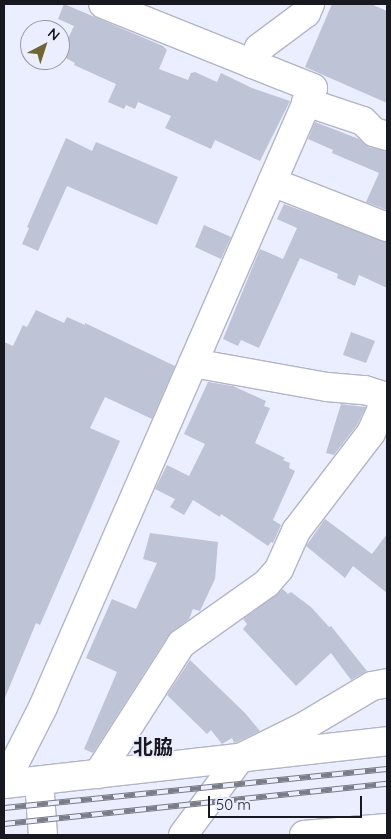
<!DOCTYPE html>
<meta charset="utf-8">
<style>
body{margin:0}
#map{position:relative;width:391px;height:839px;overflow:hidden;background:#ebeefe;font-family:Quicksand,"Noto Sans JP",sans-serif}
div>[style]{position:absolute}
.building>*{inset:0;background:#bfc3d6}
.roads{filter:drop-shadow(1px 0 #b2b5c8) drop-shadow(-1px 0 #b2b5c8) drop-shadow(0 1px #b2b5c8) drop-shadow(0 -1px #b2b5c8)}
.minor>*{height:28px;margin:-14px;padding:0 14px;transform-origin:14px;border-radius:14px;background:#fff}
.rail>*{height:5.5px;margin-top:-2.75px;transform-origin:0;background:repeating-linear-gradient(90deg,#ebeefe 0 11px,#7a7c87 0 22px);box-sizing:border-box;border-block:1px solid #7a7c87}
span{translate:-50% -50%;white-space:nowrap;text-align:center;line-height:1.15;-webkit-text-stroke:4px #ebeefe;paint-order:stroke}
.quarter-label{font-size:20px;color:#181920;font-weight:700}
.frame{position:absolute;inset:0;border:5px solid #181920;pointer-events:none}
.north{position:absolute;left:20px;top:20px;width:50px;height:50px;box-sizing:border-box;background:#ebeefe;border:1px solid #9799a5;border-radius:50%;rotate:40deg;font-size:14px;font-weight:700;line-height:20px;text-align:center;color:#181920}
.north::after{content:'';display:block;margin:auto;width:18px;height:22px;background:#716532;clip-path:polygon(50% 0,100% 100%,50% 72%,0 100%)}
.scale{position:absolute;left:208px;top:796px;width:154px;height:22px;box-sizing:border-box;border:2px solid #181920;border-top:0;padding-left:6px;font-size:15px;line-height:18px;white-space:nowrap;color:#181920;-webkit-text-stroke:4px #ebeefe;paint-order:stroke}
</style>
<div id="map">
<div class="building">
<i style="clip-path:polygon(64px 4px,163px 46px,167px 50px,159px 69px,188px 80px,191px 73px,195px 72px,217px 82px,221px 73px,252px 88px,290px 101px,260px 161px,215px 140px,211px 149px,165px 128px,171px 116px,138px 102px,135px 109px,126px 105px,124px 109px,108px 102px,116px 84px,74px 65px,75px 63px,60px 55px,74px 26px,58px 19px)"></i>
<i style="clip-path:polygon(332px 4px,371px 4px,387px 11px,387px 103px,305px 67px)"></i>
<i style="clip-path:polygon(315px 122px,359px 139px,369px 147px,387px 151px,387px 210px,366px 202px,379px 173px,332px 153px,333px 150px,308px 139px)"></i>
<i style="clip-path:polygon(66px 138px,92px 151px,96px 142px,178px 177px,157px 225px,67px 186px,38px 251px,22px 244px,29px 228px,27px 227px)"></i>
<i style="clip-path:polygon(284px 204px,387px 242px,387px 288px,359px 275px,355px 286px,337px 278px,338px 274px,300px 258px,259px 348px,241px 340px,238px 346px,223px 339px,260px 249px,283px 259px,297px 228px,277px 219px)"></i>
<i style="clip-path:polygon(204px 225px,231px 237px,221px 259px,195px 247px)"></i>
<i style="clip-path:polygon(36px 310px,64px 323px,67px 317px,85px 325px,85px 323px,175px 366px,152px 419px,105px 397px,90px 428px,120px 441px,40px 625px,36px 623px,4px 700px,4px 342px,13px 346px,23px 325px,27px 327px)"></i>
<i style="clip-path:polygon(351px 332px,375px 341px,366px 363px,343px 355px)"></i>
<i style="clip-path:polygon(208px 382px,233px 386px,266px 401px,264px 406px,270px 408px,255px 443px,285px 458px,283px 460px,290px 463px,289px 468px,295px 471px,273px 520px,281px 525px,273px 543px,271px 542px,268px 546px,221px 514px,220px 517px,193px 500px,184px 515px,170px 507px,175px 499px,155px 489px,167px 465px,189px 476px,205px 444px,184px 434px)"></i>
<i style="clip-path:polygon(341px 404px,366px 407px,357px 425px,334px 455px,326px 453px)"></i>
<i style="clip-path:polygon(325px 519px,372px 554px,387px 534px,387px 593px,353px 566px,345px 578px,306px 546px)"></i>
<i style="clip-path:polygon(150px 533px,218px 542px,215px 579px,200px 611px,193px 609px,189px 619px,168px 636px,93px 753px,84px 749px,117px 672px,86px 658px,112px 599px,136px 609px,157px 563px,143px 559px)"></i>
<i style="clip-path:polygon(283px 589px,288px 594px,291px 592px,311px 607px,329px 627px,331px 626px,367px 671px,351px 680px,331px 653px,296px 686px,243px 629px,247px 624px,243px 619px)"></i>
<i style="clip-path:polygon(190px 660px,245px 713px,260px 731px,237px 742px,234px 743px,232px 738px,222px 744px,211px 730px,207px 734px,167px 695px)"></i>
</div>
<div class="roads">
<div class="minor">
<i style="left:252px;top:64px;width:17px;rotate:-66deg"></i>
<i style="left:259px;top:48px;width:59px;rotate:-36.7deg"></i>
<i style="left:306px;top:13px;width:10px;rotate:-66deg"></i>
<i style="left:306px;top:102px;width:60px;rotate:18.4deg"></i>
<i style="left:363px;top:121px;width:16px;rotate:45deg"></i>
<i style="left:374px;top:132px;width:14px;rotate:17deg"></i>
<i style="left:272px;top:182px;width:123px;rotate:21.4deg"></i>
<i style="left:193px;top:363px;width:136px;rotate:10.2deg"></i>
<i style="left:327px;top:387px;width:38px;rotate:5deg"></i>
<i style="left:365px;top:390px;width:23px;rotate:18deg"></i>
<i style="left:98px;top:774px;width:154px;rotate:-57.4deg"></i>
<i style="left:181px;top:644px;width:105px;rotate:-35.3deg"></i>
<i style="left:267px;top:583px;width:18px;rotate:-49deg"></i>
<i style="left:279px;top:569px;width:42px;rotate:-65.9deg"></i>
<i style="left:296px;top:531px;width:123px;rotate:-52.6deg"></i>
<i style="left:371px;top:433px;width:39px;rotate:-66deg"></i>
<i style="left:39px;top:781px;width:54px;rotate:85.8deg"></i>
<i style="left:4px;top:784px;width:86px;rotate:-63.1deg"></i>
<i style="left:43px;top:707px;width:675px;rotate:-66.43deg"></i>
<i style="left:313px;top:88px;width:226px;rotate:-158.2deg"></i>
<i style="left:6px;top:784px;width:383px;rotate:-6.4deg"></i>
<i style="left:183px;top:835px;width:96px;rotate:-53.5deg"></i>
<i style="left:240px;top:758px;width:70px;rotate:-26.2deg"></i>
<i style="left:303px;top:727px;width:80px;rotate:-30.7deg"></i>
<i style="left:372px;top:686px;width:15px;rotate:-11deg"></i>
<i style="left:304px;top:835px;width:83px;rotate:-4.8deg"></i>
</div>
</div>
<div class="rail">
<i style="left:4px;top:808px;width:385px;rotate:-5.8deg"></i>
<i style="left:4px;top:824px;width:385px;rotate:-6deg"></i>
</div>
<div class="quarter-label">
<span style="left:153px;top:746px">北脇</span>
</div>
<div class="frame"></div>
<div class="north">N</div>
<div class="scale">50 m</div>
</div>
